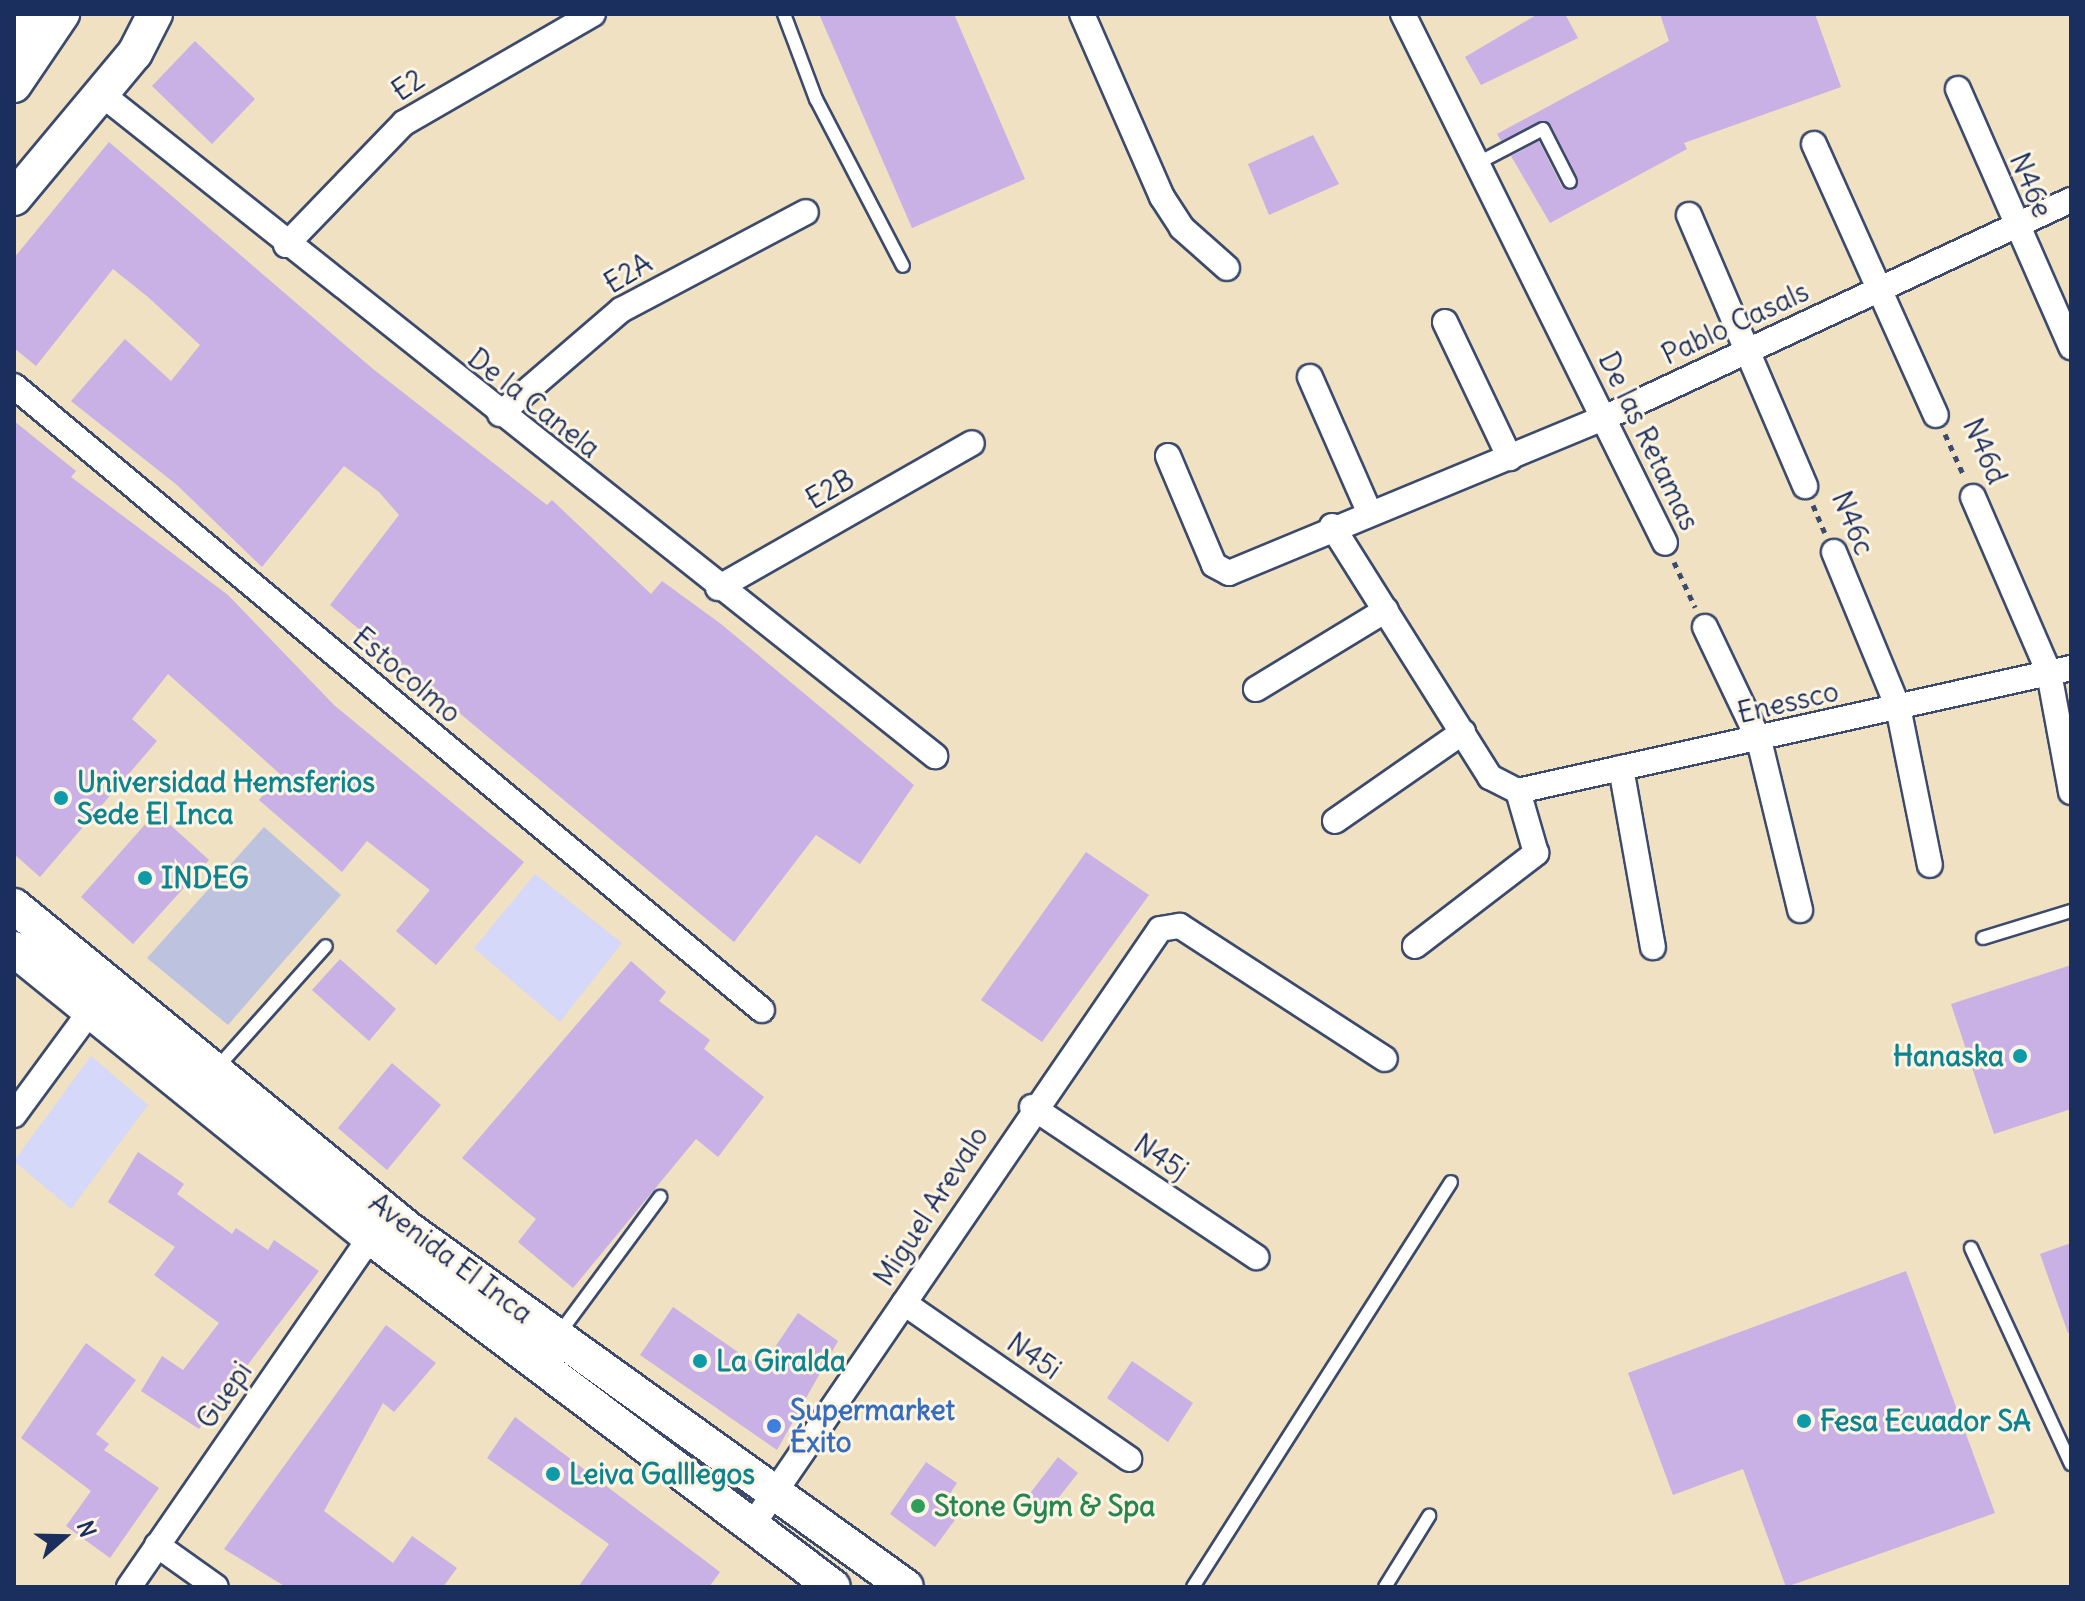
<!DOCTYPE html>
<meta charset="utf-8">
<style>
body{margin:0}
#map{position:relative;width:2085px;height:1601px;overflow:hidden;background:#efe1c1;font-family:Delius,sans-serif}
div>[style]{position:absolute}
.built>*{inset:0;background:#d5d8f9}
.industrial>*{inset:0;background:#bdc3de}
.building>*{inset:0;background:#c9b0e5}
.path>*{height:5px;margin-top:-2.5px;transform-origin:0;background:repeating-linear-gradient(90deg,#3b4a6d 0 6px,transparent 0 12px)}
.roads{filter:drop-shadow(2px 0 #3b4a6d) drop-shadow(-2px 0 #3b4a6d) drop-shadow(0 2px #3b4a6d) drop-shadow(0 -2px #3b4a6d)}
.lane>*{height:12px;margin:-6px;padding:0 6px;transform-origin:6px;border-radius:6px;background:#fff}
.street>*{height:24px;margin:-12px;padding:0 12px;transform-origin:12px;border-radius:12px;background:#fff}
.secondary>*{height:34px;margin:-17px;padding:0 17px;transform-origin:17px;border-radius:17px;background:#fff}
.dots>*{width:22px;height:22px;translate:-50% -50%;box-sizing:border-box;border:4px solid #fcf5e5;border-radius:50%}
span{translate:-50% -50%;white-space:nowrap;text-align:center;line-height:1.15;-webkit-text-stroke:6px #fcf5e5;paint-order:stroke}
.street-label{font-size:28px;color:#1b2f5e}
.culture-label{font-size:28px;color:#0d838f;font-weight:700}
.left{translate:0 -50%;text-align:left}
.right{translate:-100% -50%;text-align:right}
.shop-label{font-size:28px;color:#366cbe;font-weight:700}
.leisure-label{font-size:28px;color:#27864d;font-weight:700}
.frame{position:absolute;inset:0;border:16px solid #1b2f5e;pointer-events:none}
.north{position:absolute;left:24px;top:1497px;width:80px;height:80px;-webkit-text-stroke:6px #fcf5e5;paint-order:stroke;rotate:70deg;font-size:22px;font-weight:700;line-height:32px;text-align:center;color:#1b2f5e}
.north::after{content:'';display:block;margin:auto;width:28px;height:36px;background:#1b2f5e;clip-path:polygon(50% 0,100% 100%,50% 72%,0 100%)}
</style>
<div id="map">
<div class="built">
<i style="clip-path:polygon(535px 874px,622px 943px,560px 1022px,474px 948px)"></i>
<i style="clip-path:polygon(91px 1056px,148px 1105px,71px 1209px,14px 1161px)"></i>
</div>
<div class="industrial">
<i style="clip-path:polygon(264px 827px,341px 895px,228px 1025px,147px 958px)"></i>
</div>
<div class="building">
<i style="clip-path:polygon(819px 14px,954px 14px,1025px 179px,912px 228px)"></i>
<i style="clip-path:polygon(1538px 14px,1565px 14px,1578px 38px,1481px 85px,1465px 57px)"></i>
<i style="clip-path:polygon(1660px 14px,1815px 14px,1841px 87px,1684px 143px,1687px 149px,1550px 223px,1511px 156px,1539px 141px,1562px 187px,1575px 190px,1578px 178px,1551px 125px,1540px 121px,1501px 141px,1497px 134px,1669px 41px)"></i>
<i style="clip-path:polygon(195px 41px,255px 99px,212px 144px,152px 86px)"></i>
<i style="clip-path:polygon(1313px 135px,1339px 184px,1269px 215px,1248px 164px)"></i>
<i style="clip-path:polygon(109px 142px,373px 369px,547px 505px,552px 500px,651px 594px,662px 581px,721px 624px,914px 785px,860px 864px,816px 835px,734px 942px,330px 605px,399px 515px,379px 492px,344px 466px,262px 567px,177px 485px,71px 401px,125px 339px,171px 381px,200px 345px,148px 297px,113px 269px,36px 366px,14px 348px,14px 258px)"></i>
<i style="clip-path:polygon(14px 421px,76px 471px,71px 477px,228px 595px,334px 705px,524px 862px,436px 965px,396px 931px,430px 890px,367px 841px,342px 872px,259px 800px,280px 774px,168px 674px,132px 719px,157px 741px,40px 877px,14px 854px)"></i>
<i style="clip-path:polygon(156px 812px,209px 860px,133px 944px,81px 897px)"></i>
<i style="clip-path:polygon(1086px 852px,1149px 895px,1042px 1042px,981px 1000px)"></i>
<i style="clip-path:polygon(340px 959px,396px 1009px,369px 1041px,312px 990px)"></i>
<i style="clip-path:polygon(631px 961px,666px 992px,659px 1001px,710px 1040px,704px 1049px,764px 1097px,718px 1157px,696px 1139px,573px 1288px,518px 1242px,536px 1219px,462px 1158px)"></i>
<i style="clip-path:polygon(2071px 965px,2071px 1109px,1994px 1134px,1951px 1004px)"></i>
<i style="clip-path:polygon(392px 1063px,441px 1105px,387px 1170px,338px 1128px)"></i>
<i style="clip-path:polygon(138px 1152px,184px 1184px,177px 1194px,232px 1234px,236px 1228px,268px 1250px,274px 1240px,319px 1271px,199px 1429px,141px 1391px,162px 1356px,183px 1370px,219px 1323px,154px 1275px,175px 1247px,108px 1202px)"></i>
<i style="clip-path:polygon(2071px 1243px,2071px 1333px,2068px 1333px,2040px 1254px)"></i>
<i style="clip-path:polygon(1906px 1271px,1995px 1513px,1786px 1587px,1743px 1469px,1673px 1495px,1628px 1373px)"></i>
<i style="clip-path:polygon(673px 1307px,761px 1368px,798px 1313px,838px 1341px,777px 1450px,640px 1355px)"></i>
<i style="clip-path:polygon(386px 1325px,436px 1363px,394px 1412px,383px 1403px,324px 1511px,393px 1563px,412px 1536px,457px 1568px,443px 1587px,286px 1587px,224px 1549px)"></i>
<i style="clip-path:polygon(86px 1343px,136px 1380px,96px 1434px,109px 1444px,104px 1450px,159px 1488px,110px 1558px,66px 1526px,91px 1491px,21px 1438px)"></i>
<i style="clip-path:polygon(1132px 1361px,1193px 1403px,1168px 1442px,1107px 1398px)"></i>
<i style="clip-path:polygon(515px 1417px,720px 1572px,709px 1587px,578px 1587px,609px 1544px,487px 1458px)"></i>
<i style="clip-path:polygon(1058px 1457px,1078px 1473px,1044px 1516px,1025px 1500px)"></i>
<i style="clip-path:polygon(926px 1462px,957px 1483px,947px 1498px,963px 1509px,935px 1547px,890px 1514px)"></i>
</div>
<div class="path">
<i style="left:1945px;top:434px;width:46px;rotate:65.7deg"></i>
<i style="left:1813px;top:505px;width:30px;rotate:67deg"></i>
<i style="left:1674px;top:562px;width:50px;rotate:65deg"></i>
</div>
<div class="roads">
<div class="lane">
<i style="left:784px;top:14px;width:91px;rotate:69.4deg"></i>
<i style="left:816px;top:99px;width:188px;rotate:62.5deg"></i>
<i style="left:1478px;top:163px;width:73px;rotate:-27.6deg"></i>
<i style="left:1543px;top:129px;width:59px;rotate:63deg"></i>
<i style="left:1983px;top:938px;width:92px;rotate:-17.1deg"></i>
<i style="left:215px;top:1070px;width:166px;rotate:-48.2deg"></i>
<i style="left:1971px;top:1248px;width:238px;rotate:65.2deg"></i>
<i style="left:558px;top:1335px;width:172px;rotate:-53.5deg"></i>
<i style="left:1193px;top:1587px;width:480px;rotate:-57.5deg"></i>
<i style="left:1385px;top:1587px;width:84px;rotate:-58.2deg"></i>
</div>
<div class="street">
<i style="left:1082px;top:14px;width:200px;rotate:66.4deg"></i>
<i style="left:1162px;top:197px;width:37px;rotate:57deg"></i>
<i style="left:1182px;top:228px;width:60px;rotate:41.6deg"></i>
<i style="left:1403px;top:14px;width:590px;rotate:63.65deg"></i>
<i style="left:1958px;top:89px;width:282px;rotate:66.3deg"></i>
<i style="left:99px;top:92px;width:1068px;rotate:38.46deg"></i>
<i style="left:1814px;top:144px;width:297px;rotate:65.8deg"></i>
<i style="left:1689px;top:215px;width:295px;rotate:66.8deg"></i>
<i style="left:286px;top:245px;width:170px;rotate:-46deg"></i>
<i style="left:404px;top:123px;width:218px;rotate:-30deg"></i>
<i style="left:1445px;top:322px;width:151px;rotate:64.5deg"></i>
<i style="left:1310px;top:377px;width:144px;rotate:66.3deg"></i>
<i style="left:14px;top:386px;width:974px;rotate:39.84deg"></i>
<i style="left:500px;top:414px;width:160px;rotate:-40.7deg"></i>
<i style="left:621px;top:310px;width:209px;rotate:-27.9deg"></i>
<i style="left:1168px;top:456px;width:118px;rotate:67.1deg"></i>
<i style="left:1214px;top:565px;width:17px;rotate:28deg"></i>
<i style="left:1229px;top:573px;width:408px;rotate:-22.5deg"></i>
<i style="left:1606px;top:417px;width:513px;rotate:-25.02deg"></i>
<i style="left:1973px;top:497px;width:192px;rotate:66.6deg"></i>
<i style="left:2049px;top:673px;width:121px;rotate:79.5deg"></i>
<i style="left:1332px;top:526px;width:297px;rotate:57.8deg"></i>
<i style="left:1490px;top:777px;width:31px;rotate:27deg"></i>
<i style="left:1518px;top:791px;width:567px;rotate:-12.54deg"></i>
<i style="left:1834px;top:552px;width:168px;rotate:67.6deg"></i>
<i style="left:1898px;top:707px;width:161px;rotate:78.6deg"></i>
<i style="left:718px;top:588px;width:292px;rotate:-29.7deg"></i>
<i style="left:1705px;top:627px;width:125px;rotate:64.5deg"></i>
<i style="left:1759px;top:740px;width:175px;rotate:76.4deg"></i>
<i style="left:1256px;top:689px;width:152px;rotate:-31.3deg"></i>
<i style="left:1621px;top:768px;width:182px;rotate:79.9deg"></i>
<i style="left:1335px;top:821px;width:156px;rotate:-34.8deg"></i>
<i style="left:1415px;top:946px;width:153px;rotate:-37.5deg"></i>
<i style="left:1536px;top:853px;width:65px;rotate:-106.2deg"></i>
<i style="left:1032px;top:1107px;width:270px;rotate:33.8deg"></i>
<i style="left:14px;top:1115px;width:145px;rotate:-53.7deg"></i>
<i style="left:904px;top:1303px;width:274px;rotate:34.7deg"></i>
<i style="left:751px;top:1527px;width:724px;rotate:-55.63deg"></i>
<i style="left:1160px;top:929px;width:20px;rotate:-9deg"></i>
<i style="left:1180px;top:926px;width:244px;rotate:33deg"></i>
<i style="left:157px;top:1545px;width:72px;rotate:35.4deg"></i>
<i style="left:129px;top:1587px;width:425px;rotate:-55.4deg"></i>
</div>
<div class="secondary">
<i style="left:14px;top:58px;width:48px;rotate:-66.6deg"></i>
<i style="left:14px;top:85px;width:86px;rotate:-55.9deg"></i>
<i style="left:14px;top:198px;width:189px;rotate:-50.2deg"></i>
<i style="left:135px;top:53px;width:44px;rotate:-62.9deg"></i>
<i style="left:14px;top:906px;width:509px;rotate:39.34deg"></i>
<i style="left:408px;top:1229px;width:613px;rotate:35.71deg"></i>
<i style="left:14px;top:949px;width:458px;rotate:39deg"></i>
<i style="left:370px;top:1237px;width:580px;rotate:37.09deg"></i>
</div>
</div>
<div class="dots">
<i style="left:61px;top:798px;background:#0f9aa8"></i>
<i style="left:145px;top:878px;background:#0f9aa8"></i>
<i style="left:2020px;top:1056px;background:#0f9aa8"></i>
<i style="left:700px;top:1361px;background:#0f9aa8"></i>
<i style="left:1804px;top:1421px;background:#0f9aa8"></i>
<i style="left:774px;top:1426px;background:#3f7fe0"></i>
<i style="left:553px;top:1474px;background:#0f9aa8"></i>
<i style="left:918px;top:1506px;background:#2e9e5b"></i>
</div>
<div class="street-label">
<span style="left:408px;top:85px;rotate:-34deg">E2</span>
<span style="left:2031px;top:185px;rotate:67deg">N46e</span>
<span style="left:628px;top:273px;rotate:-31deg">E2A</span>
<span style="left:1735px;top:323px;rotate:-25deg">Pablo Casals</span>
<span style="left:534px;top:403px;rotate:38deg">De la Canela</span>
<span style="left:1649px;top:441px;rotate:64deg">De las Retamas</span>
<span style="left:1985px;top:451px;rotate:66deg">N46d</span>
<span style="left:830px;top:489px;rotate:-30deg">E2B</span>
<span style="left:1853px;top:523px;rotate:67deg">N46c</span>
<span style="left:407px;top:675px;rotate:40deg">Estocolmo</span>
<span style="left:1788px;top:702px;rotate:-13deg">Enessco</span>
<span style="left:1161px;top:1157px;rotate:34deg">N45j</span>
<span style="left:931px;top:1206px;rotate:-57deg">Miguel Arevalo</span>
<span style="left:451px;top:1258px;rotate:37deg">Avenida El Inca</span>
<span style="left:1034px;top:1356px;rotate:35deg">N45i</span>
<span style="left:224px;top:1395px;rotate:-55deg">Guepi</span>
</div>
<div class="culture-label">
<span class="left" style="left:77px;top:798px">Universidad Hemsferios<br>Sede El Inca</span>
<span class="left" style="left:161px;top:878px">INDEG</span>
<span class="right" style="left:2004px;top:1056px">Hanaska</span>
<span class="left" style="left:716px;top:1361px">La Giralda</span>
<span class="left" style="left:1820px;top:1421px">Fesa Ecuador SA</span>
<span class="left" style="left:569px;top:1474px">Leiva Galllegos</span>
</div>
<div class="shop-label">
<span class="left" style="left:790px;top:1426px">Supermarket<br>Éxito</span>
</div>
<div class="leisure-label">
<span class="left" style="left:934px;top:1506px">Stone Gym &amp; Spa</span>
</div>
<div class="frame"></div>
<div class="north">N</div>
</div>
